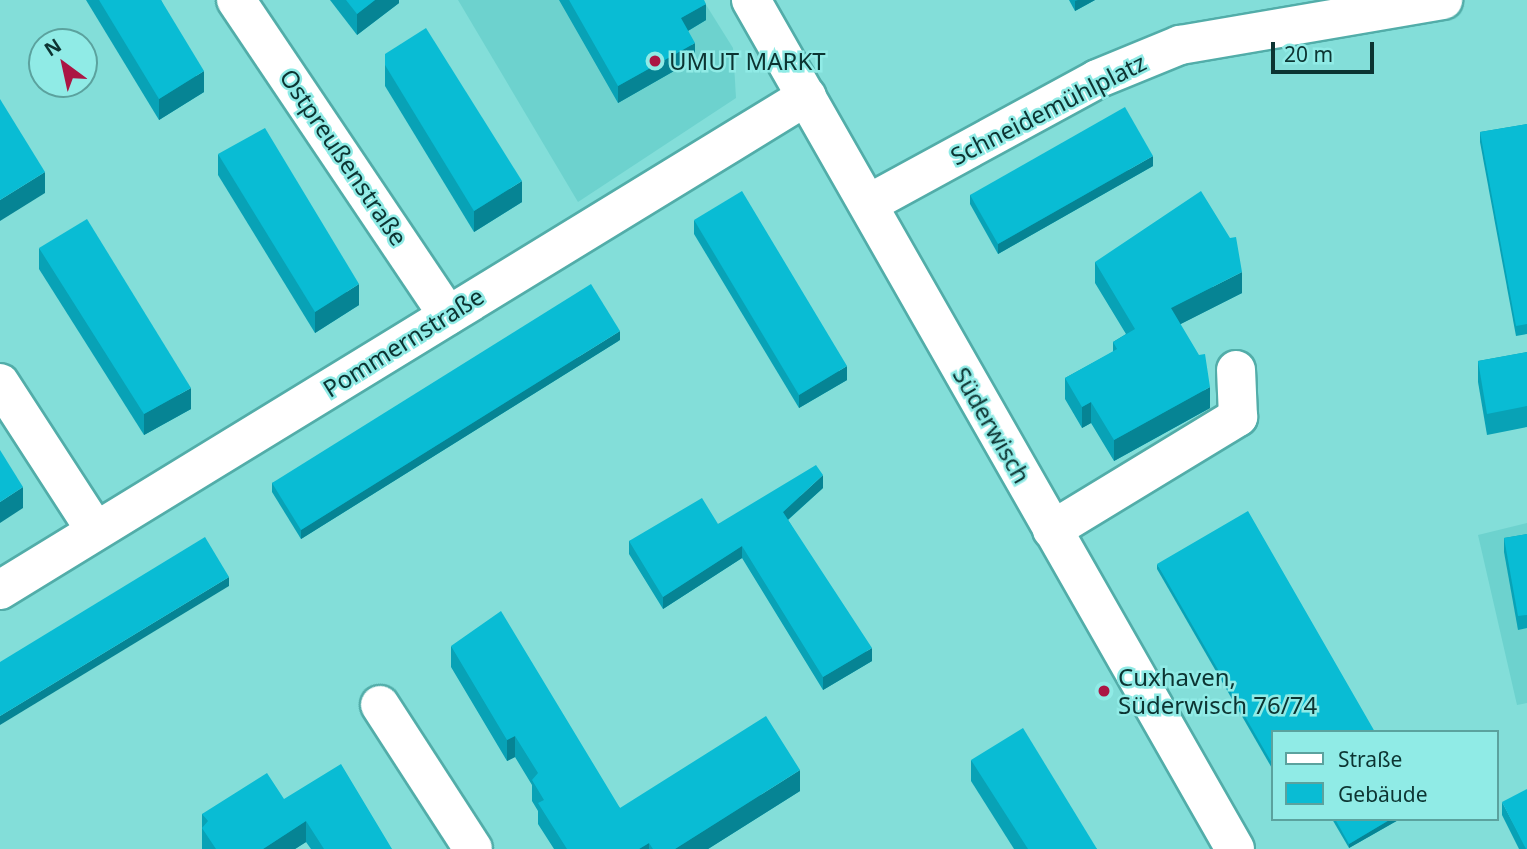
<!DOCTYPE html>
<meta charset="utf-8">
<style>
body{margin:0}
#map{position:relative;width:1527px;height:849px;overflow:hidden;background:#83ded9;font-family:"Noto Sans",sans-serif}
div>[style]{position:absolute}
.built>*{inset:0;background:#6dd2ce}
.roads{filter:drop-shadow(2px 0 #52ada9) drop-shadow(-2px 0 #52ada9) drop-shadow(0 2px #52ada9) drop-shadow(0 -2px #52ada9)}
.minor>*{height:38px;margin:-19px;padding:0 19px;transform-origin:19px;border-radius:19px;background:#fff}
.wall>*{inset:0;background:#08a2b6}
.shaded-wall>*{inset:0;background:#068494}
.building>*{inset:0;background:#09bcd4}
.dots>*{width:19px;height:19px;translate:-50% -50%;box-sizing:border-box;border:4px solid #90ebe6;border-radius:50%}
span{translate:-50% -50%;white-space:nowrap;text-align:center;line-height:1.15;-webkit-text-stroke:5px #90ebe6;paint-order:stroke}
.poi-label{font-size:24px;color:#0c3432}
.left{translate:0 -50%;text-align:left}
.street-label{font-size:24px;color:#0c3432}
.legend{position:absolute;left:1271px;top:730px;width:228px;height:91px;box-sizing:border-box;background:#90ebe6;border:2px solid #5ba29e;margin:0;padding:9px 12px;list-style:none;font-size:21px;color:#0c3432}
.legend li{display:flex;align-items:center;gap:14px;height:35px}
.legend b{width:35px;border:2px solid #5ba29e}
.north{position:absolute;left:28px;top:28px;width:70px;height:70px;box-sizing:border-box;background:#90ebe6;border:2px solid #5ba29e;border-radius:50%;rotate:327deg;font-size:19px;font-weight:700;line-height:28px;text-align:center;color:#0c3432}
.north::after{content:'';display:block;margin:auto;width:24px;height:32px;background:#ab1644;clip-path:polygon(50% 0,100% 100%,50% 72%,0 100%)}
.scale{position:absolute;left:1271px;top:42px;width:103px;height:32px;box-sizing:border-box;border:4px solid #0c3432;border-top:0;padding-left:9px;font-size:21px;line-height:24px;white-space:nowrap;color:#0c3432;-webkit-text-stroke:5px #90ebe6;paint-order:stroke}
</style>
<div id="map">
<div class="built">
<i style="clip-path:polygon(458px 0,703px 0,733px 48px,736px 98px,578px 202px)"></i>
<i style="clip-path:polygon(1527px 523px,1527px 703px,1517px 705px,1478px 535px)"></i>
</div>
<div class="roads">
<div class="minor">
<i style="left:236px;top:0;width:380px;rotate:56.1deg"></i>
<i style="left:751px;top:0;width:977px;rotate:60.31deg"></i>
<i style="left:868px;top:204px;width:261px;rotate:-28.6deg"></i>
<i style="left:1097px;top:79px;width:90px;rotate:-22.3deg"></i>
<i style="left:1180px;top:45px;width:267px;rotate:-9.7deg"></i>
<i style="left:0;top:383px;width:175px;rotate:57.1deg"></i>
<i style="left:1052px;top:530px;width:218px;rotate:-31.3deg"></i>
<i style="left:1238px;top:417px;width:47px;rotate:-92.4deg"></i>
<i style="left:0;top:590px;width:946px;rotate:-31.47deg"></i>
<i style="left:380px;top:705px;width:171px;rotate:57.1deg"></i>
</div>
</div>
<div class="wall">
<i style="clip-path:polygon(86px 0,161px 0,204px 92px,159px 120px)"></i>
<i style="clip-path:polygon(330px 0,399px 0,399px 3px,357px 35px)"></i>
<i style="clip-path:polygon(559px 0,704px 0,706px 20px,688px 31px,695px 59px,618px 103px)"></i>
<i style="clip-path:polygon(1069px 0,1095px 0,1075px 11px)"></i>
<i style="clip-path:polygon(385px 54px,522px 202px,474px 232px,385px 86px)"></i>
<i style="clip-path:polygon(1527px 124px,1527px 334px,1516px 336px,1480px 142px,1480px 132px)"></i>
<i style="clip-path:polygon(218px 154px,359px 305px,315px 333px,218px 175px)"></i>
<i style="clip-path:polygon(1153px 166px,998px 254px,970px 204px,970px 195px)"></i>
<i style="clip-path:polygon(694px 220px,847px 380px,799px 408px,694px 234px)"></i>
<i style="clip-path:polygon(39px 248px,191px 409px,144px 435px,39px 269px)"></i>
<i style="clip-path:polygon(1095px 262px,1242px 293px,1180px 324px,1210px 408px,1114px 461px,1091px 423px,1082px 428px,1065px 399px,1065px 378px,1113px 352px,1113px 342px,1126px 334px,1095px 283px)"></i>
<i style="clip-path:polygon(620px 340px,301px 539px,272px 492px,272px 483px)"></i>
<i style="clip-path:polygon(1527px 352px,1527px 427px,1487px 435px,1478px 382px,1478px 361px)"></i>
<i style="clip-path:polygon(823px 488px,788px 520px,872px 661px,823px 690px,742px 558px,663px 609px,629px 554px,629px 541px,718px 524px)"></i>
<i style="clip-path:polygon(1527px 534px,1527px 628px,1518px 630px,1504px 552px,1504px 538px)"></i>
<i style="clip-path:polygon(1157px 564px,1273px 732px,1273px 770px,1157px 569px)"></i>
<i style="clip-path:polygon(451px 646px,620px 808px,800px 791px,708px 849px,554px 849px,538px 824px,538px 811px,532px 801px,532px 785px,515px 757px,507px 761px,451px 667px)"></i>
<i style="clip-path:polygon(971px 760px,1097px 849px,1014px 849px,971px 781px)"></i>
<i style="clip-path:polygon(284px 799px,392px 849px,311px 849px,306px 842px,295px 849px,202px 849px,202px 814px)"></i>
<i style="clip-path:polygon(1502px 802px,1527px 849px,1519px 849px,1502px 815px)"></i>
<i style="clip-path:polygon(1332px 819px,1400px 819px,1349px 848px)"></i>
</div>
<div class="shaded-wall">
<i style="clip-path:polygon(375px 0,399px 0,399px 3px,357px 35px,357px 14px)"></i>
<i style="clip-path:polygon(1078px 0,1095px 0,1075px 11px,1075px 1px)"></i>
<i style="clip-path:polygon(706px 4px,706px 20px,681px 35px,681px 18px)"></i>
<i style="clip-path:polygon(695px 43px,695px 59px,618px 103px,618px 86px)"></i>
<i style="clip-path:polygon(204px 71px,204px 92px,159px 120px,159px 99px)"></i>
<i style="clip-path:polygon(1153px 156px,1153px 166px,998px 254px,998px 244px)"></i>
<i style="clip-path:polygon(45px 172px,45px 193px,0 221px,0 200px)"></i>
<i style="clip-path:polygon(522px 181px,522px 202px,474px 232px,474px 211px)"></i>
<i style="clip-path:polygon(1242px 272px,1242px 293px,1171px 329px,1171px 308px)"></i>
<i style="clip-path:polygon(359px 284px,359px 305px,315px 333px,315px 312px)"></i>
<i style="clip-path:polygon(620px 331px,620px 340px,301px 539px,301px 530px)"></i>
<i style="clip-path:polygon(847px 366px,847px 380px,799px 408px,799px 395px)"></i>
<i style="clip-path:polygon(1210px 387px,1210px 408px,1114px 461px,1114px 440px)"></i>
<i style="clip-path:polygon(191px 388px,191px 409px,144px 435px,144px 414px)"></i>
<i style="clip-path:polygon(1091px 402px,1091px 423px,1082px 428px,1082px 407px)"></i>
<i style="clip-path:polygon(823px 475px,823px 488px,783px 524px,783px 512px)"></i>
<i style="clip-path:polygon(23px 487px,23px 508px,0 523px,0 502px)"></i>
<i style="clip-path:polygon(742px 546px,742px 558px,663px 609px,663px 597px)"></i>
<i style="clip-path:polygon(229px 577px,229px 586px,0 725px,0 716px)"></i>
<i style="clip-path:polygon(872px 648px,872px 661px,823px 690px,823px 677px)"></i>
<i style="clip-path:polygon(515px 736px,515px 757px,507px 761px,507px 740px)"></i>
<i style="clip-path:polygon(800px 770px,800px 791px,708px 849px,675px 849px)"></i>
<i style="clip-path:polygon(1391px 819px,1400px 819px,1349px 848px,1349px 844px)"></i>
<i style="clip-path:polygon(306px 821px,306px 842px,295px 849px,263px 849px)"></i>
<i style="clip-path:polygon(649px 843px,649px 849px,639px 849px)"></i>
</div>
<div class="building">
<i style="clip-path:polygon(99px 0,161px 0,204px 71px,159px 99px)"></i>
<i style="clip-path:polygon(346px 0,375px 0,357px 14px)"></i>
<i style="clip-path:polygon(569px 0,704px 0,706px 4px,681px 18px,695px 43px,618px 86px)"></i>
<i style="clip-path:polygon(426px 28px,522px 181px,474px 211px,385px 65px,385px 54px)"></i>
<i style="clip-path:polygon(0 99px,45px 172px,0 200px)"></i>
<i style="clip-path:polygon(1125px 107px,1153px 156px,998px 244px,970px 195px)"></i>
<i style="clip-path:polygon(1527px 124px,1527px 324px,1516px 326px,1480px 132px)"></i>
<i style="clip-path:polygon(265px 128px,359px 284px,315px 312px,218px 154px)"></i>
<i style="clip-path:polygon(742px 191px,847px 366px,799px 395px,694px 220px)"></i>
<i style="clip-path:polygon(1201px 191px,1230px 238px,1236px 237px,1242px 272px,1171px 308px,1199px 355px,1205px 354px,1210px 387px,1114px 440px,1091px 402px,1082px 407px,1065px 378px,1117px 349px,1113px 342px,1135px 329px,1095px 262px)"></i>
<i style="clip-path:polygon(87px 219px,191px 388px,144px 414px,39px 248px)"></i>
<i style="clip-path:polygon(591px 284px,620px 331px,301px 530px,272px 483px)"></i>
<i style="clip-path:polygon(1527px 352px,1527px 406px,1487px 414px,1478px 361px)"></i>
<i style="clip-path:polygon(0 450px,23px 487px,0 502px)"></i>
<i style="clip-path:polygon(816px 465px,823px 475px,783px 512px,872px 648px,823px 677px,742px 546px,663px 597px,629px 541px,702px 498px,718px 524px)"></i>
<i style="clip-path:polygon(1248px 511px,1375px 732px,1273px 732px,1273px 765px,1157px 564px)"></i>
<i style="clip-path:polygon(1527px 534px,1527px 615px,1518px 616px,1504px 538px)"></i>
<i style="clip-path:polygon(205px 537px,229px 577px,0 716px,0 662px)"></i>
<i style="clip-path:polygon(501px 611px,620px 808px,766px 716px,800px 770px,675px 849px,653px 849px,649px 843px,639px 849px,567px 849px,538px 803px,544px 800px,532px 780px,538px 773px,515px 736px,507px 740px,451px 646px)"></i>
<i style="clip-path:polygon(1023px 728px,1097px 849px,1028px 849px,971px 760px)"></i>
<i style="clip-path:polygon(341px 764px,392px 849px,324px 849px,306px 821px,263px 849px,216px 849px,202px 828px,208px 821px,202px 814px,267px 773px,284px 799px)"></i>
<i style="clip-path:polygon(1527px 789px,1527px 849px,1526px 849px,1502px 802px)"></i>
<i style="clip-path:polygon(1335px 819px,1391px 819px,1349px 844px)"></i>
</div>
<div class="dots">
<i style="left:655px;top:61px;background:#ab1644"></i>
<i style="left:1104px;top:691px;background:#ab1644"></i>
</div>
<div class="poi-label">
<span class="left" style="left:669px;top:61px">UMUT MARKT</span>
<span class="left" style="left:1118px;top:691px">Cuxhaven,<br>Süderwisch 76/74</span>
</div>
<div class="street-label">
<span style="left:1048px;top:109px;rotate:-27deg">Schneidemühlplatz</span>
<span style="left:344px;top:157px;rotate:56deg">Ostpreußenstraße</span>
<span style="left:403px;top:342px;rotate:-32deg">Pommernstraße</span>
<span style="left:992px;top:425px;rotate:60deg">Süderwisch</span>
</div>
<ul class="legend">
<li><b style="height:9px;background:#fff"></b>Straße</li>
<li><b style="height:19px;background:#09bcd4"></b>Gebäude</li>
</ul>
<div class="north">N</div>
<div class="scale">20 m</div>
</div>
